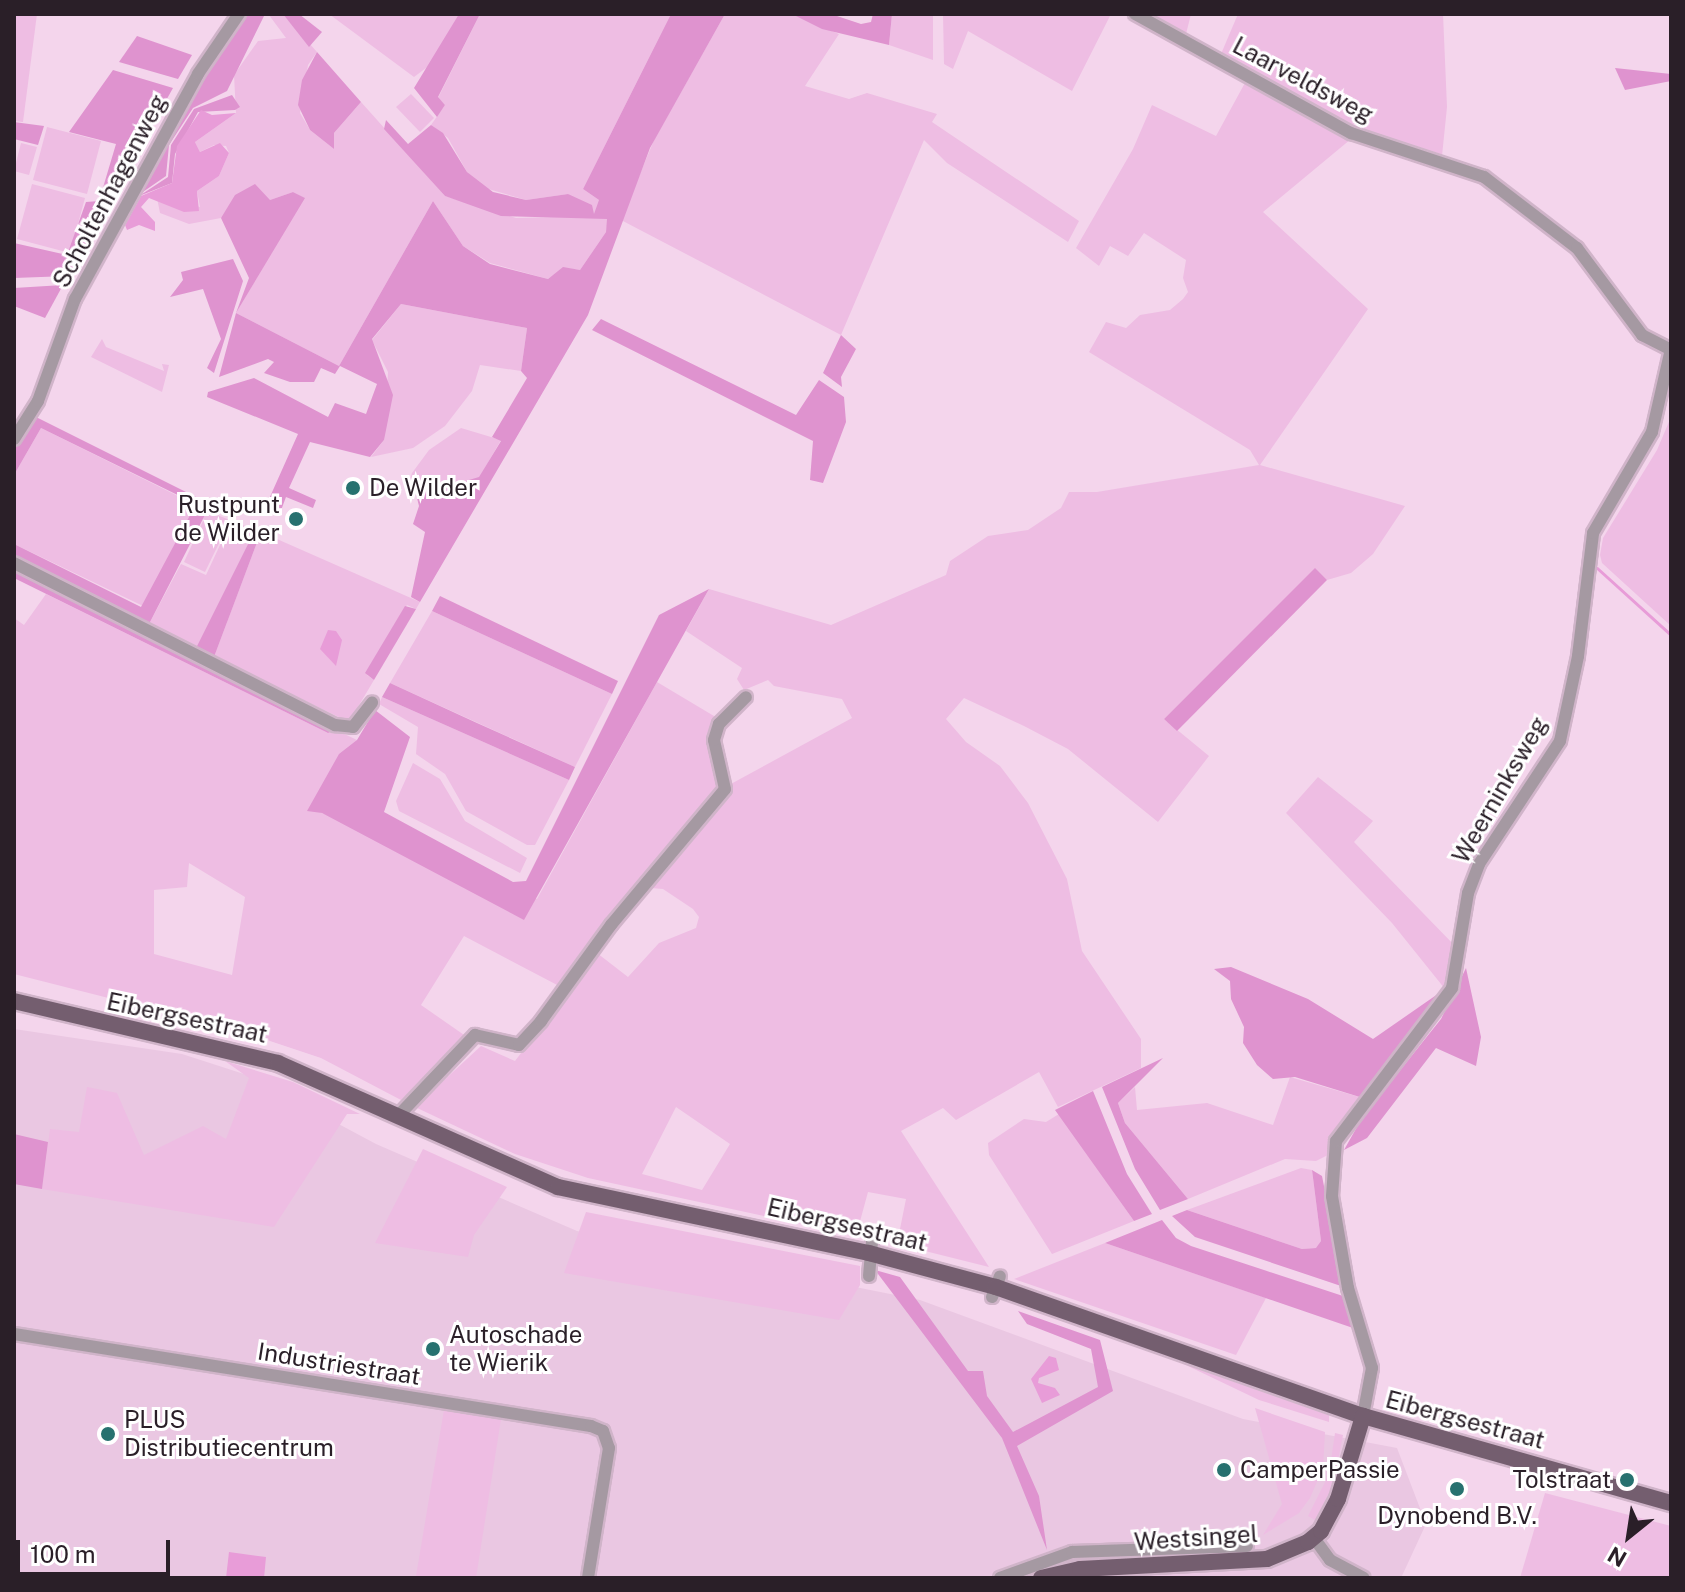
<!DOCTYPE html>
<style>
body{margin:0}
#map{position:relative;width:1685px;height:1592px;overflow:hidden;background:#f4d5ec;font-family:"Public Sans",sans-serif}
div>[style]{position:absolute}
.built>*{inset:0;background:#eac7e2}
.green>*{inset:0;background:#eebde3}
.forest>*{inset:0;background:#df93cf}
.water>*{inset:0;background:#e89cd8}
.stream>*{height:3px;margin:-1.5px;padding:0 1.5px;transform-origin:1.5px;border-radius:1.5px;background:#e89cd8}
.roads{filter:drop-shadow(2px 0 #d0b4c9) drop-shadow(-2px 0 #d0b4c9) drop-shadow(0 2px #d0b4c9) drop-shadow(0 -2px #d0b4c9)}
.minor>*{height:12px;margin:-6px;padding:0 6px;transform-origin:6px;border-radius:6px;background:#a599a2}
.major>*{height:16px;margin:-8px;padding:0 8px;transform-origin:8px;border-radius:8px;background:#745e6f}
.dots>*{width:22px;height:22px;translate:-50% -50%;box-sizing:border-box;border:4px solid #fff;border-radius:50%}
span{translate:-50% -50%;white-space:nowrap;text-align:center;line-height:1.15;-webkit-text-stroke:6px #fff;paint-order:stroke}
.street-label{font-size:24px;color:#2a1f28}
.poi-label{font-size:24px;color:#2a1f28}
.left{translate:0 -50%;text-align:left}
.right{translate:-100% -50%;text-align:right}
.frame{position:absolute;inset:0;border:16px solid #2a1f28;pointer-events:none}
.north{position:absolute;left:1589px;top:1496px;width:80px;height:80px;-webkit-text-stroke:6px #fff;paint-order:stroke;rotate:210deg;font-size:22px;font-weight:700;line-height:32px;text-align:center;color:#2a1f28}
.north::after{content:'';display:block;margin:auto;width:28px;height:36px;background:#2a1f28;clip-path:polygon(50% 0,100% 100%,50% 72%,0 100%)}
.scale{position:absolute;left:16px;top:1540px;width:154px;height:36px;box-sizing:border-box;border:4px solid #2a1f28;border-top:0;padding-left:10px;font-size:24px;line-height:28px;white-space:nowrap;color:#2a1f28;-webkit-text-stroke:6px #fff;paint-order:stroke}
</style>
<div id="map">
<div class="built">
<i style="clip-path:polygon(14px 1029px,182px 1054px,247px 1075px,376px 1144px,577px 1231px,920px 1300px,1243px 1419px,1397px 1448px,1426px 1524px,1401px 1578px,14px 1578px)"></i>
</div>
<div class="green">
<i style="clip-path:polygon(14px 14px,37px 14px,23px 122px,14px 121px)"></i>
<i style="clip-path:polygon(283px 14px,317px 52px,308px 65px,300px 113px,310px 130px,334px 149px,334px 133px,361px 102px,445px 196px,516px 218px,593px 216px,568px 194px,526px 200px,485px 188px,467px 172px,448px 138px,431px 125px,445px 105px,438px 98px,480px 14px,671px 14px,583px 189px,599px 200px,608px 219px,606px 232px,580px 270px,563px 268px,548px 279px,490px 263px,463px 246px,433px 201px,339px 366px,236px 313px,304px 198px,293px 192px,270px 200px,240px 194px,221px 218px,189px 224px,160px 213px,157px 198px,200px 207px,197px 191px,219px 176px,229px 153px,226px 146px,214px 145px,200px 152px,195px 142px,236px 113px,234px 75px,258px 41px,286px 38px,269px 15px)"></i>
<i style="clip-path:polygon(329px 14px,459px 14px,430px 65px,414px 77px)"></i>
<i style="clip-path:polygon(725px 14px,792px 14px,839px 34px,805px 86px,849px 99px,867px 93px,937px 114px,932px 122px,1079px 221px,1068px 242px,947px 163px,924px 140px,841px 335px,621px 220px,654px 140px)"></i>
<i style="clip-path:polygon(892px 14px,933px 14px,933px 60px,889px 45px)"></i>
<i style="clip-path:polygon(943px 14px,1111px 14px,1072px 91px,968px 31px,953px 69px,944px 64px)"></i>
<i style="clip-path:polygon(1148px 14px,1191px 14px,1186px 34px)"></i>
<i style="clip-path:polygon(1238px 14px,1443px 14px,1447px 107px,1442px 156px,1352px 127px,1221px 54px)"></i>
<i style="clip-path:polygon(evenodd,1246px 81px,1351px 139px,1263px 212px,1368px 309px,1260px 465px,1405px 506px,1373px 554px,1351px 573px,1327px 580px,1315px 569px,1164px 719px,1209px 756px,1158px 822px,1068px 749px,1024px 726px,964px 698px,946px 719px,966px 742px,1000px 766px,1028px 803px,1067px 879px,1082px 951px,1141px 1039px,1141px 1068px,1058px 1107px,1039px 1072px,956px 1120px,943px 1108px,901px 1131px,989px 1267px,897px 1244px,906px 1199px,868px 1192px,856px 1236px,588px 1178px,515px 1154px,415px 1107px,481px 1046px,515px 1061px,597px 953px,628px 977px,659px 943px,696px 928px,699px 917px,693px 909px,663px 889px,651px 888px,720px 808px,729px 785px,852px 718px,842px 699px,774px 686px,768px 680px,744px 690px,737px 679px,742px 668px,686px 631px,709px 589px,831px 625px,946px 575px,950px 561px,988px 536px,1028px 530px,1061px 508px,1069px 492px,1097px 492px,1259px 465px,1250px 450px,1089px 352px,1106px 322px,1126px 328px,1140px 315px,1170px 310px,1183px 299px,1188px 292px,1183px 278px,1186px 260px,1144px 233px,1128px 256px,1110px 246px,1099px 266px,1076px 248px,1133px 149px,1152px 105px,1216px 136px,1246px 81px,676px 1107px,730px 1144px,702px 1190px,642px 1174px,676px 1107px)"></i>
<i style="clip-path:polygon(411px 94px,434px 118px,420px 132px,396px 107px)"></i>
<i style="clip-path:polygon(47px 127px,101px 141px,87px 194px,33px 180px)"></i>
<i style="clip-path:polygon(21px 143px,37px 147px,29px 175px,14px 171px)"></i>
<i style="clip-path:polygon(32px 184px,85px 198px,70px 253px,17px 239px)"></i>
<i style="clip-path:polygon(401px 304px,527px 328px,521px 371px,480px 365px,472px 391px,445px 426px,413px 448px,371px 457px,384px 440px,388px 372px,372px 340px)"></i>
<i style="clip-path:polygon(102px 339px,106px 347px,164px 371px,162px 364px,169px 365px,162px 392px,91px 357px)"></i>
<i style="clip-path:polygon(1671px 417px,1671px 626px,1602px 563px,1600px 555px,1603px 538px,1657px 450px)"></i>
<i style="clip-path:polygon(41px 428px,196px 505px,143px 606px,14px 544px,14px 475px)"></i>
<i style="clip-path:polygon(461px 428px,501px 440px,479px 478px,452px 485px,423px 484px,416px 494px,408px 486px,412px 473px,429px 450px)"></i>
<i style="clip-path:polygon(207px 511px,255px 530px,196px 648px,149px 624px,181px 564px,206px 575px,227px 530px,203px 519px)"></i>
<i style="clip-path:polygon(203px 521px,225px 531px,205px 572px,184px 562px)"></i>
<i style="clip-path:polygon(261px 532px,420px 602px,416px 609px,407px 605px,367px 675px,374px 680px,349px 722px,214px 657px)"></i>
<i style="clip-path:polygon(evenodd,46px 594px,328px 733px,336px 730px,357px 740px,317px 811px,537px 899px,657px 682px,719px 719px,720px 786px,561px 987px,464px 936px,421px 1005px,467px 1037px,401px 1100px,321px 1058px,261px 1038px,201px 1028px,136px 1005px,14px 974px,14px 618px,24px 625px,46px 594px,189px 863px,245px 897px,232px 975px,154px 954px,154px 890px,187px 887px,189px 863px)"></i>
<i style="clip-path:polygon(432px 611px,612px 694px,575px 767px,390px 683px)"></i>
<i style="clip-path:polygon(382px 697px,569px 780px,535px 845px,527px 845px,466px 811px,445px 774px,416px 754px,418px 727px,379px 704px)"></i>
<i style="clip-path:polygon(413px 763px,440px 779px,465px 821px,527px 858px,520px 873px,399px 811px,396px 801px)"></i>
<i style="clip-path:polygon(1318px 777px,1373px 821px,1354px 842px,1457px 948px,1445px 989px,1392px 923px,1286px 813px)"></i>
<i style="clip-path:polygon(225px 1061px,293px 1082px,360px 1114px,347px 1114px,274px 1227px,42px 1189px,50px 1129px,79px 1132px,87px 1087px,117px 1093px,144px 1155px,203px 1126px,226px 1139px,249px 1078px)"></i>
<i style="clip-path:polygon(1290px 1077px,1363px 1098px,1328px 1155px,1316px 1161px,1285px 1159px,1188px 1199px,1125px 1123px,1118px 1103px,1135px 1087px,1137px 1110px,1207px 1103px,1273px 1125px)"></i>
<i style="clip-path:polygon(1059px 1114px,1134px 1221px,1052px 1254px,989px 1155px,988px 1143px,1024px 1119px,1046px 1122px)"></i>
<i style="clip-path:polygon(423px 1149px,507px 1187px,474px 1235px,468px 1257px,375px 1243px)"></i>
<i style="clip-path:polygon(1301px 1168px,1312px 1170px,1321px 1241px,1317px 1248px,1302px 1249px,1187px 1210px)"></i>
<i style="clip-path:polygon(586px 1212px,860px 1266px,860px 1285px,839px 1320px,564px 1273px)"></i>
<i style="clip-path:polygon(1105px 1243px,1266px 1298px,1236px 1355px,1014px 1279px)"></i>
<i style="clip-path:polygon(1167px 1356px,1329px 1413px,1329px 1422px,1259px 1400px)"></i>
<i style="clip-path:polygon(1255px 1408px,1325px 1432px,1323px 1468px,1310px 1498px,1299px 1513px,1263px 1535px,1282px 1504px)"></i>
<i style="clip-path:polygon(444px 1410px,501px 1419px,476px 1578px,416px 1576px)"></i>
<i style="clip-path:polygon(1335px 1433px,1343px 1435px,1333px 1486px,1315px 1520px,1308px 1516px,1329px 1474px)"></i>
<i style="clip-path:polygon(1545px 1493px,1671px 1526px,1671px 1578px,1520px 1578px)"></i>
</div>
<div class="forest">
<i style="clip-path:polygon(245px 14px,265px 14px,227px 91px,193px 108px,169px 145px,166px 176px,137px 196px,186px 101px)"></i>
<i style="clip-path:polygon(283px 14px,299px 14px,322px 32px,309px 47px)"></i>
<i style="clip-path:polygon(459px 14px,480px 14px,438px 97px,445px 105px,437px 117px,414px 88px)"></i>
<i style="clip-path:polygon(671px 14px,725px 14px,650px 148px,588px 315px,420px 602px,411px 597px,425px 532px,413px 524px,419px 506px,416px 494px,423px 484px,452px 485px,479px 477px,501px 441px,492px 437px,527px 378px,521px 371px,527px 328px,401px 304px,372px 339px,393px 395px,384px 440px,370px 457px,310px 442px,289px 488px,316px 500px,313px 508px,286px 497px,280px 513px,265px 508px,298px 434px,207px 397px,208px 392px,254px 378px,328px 417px,335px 403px,366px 414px,377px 384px,340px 366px,335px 374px,321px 368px,314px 382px,290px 382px,264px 373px,274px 362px,268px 359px,219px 377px,236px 313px,249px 278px,221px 218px,235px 195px,255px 184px,270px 200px,293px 192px,305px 198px,236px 313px,339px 366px,433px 201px,463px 246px,490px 264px,548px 279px,563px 267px,580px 270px,606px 232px,607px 219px,501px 216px,445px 196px,384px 129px,386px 120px,408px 144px,431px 125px,443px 133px,467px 172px,493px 192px,526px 200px,568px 194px,592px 205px,594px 214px,599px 200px,583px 189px)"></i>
<i style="clip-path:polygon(792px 14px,831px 14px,861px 24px,871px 22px,873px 14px,892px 14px,889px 45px,822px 29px)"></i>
<i style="clip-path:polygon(137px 36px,192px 55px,178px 79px,119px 62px)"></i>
<i style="clip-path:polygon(317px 52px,361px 102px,334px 133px,334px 149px,310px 130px,298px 105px,302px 80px)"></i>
<i style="clip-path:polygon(1615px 68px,1671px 74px,1671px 81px,1625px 90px)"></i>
<i style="clip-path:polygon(113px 70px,173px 88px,68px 276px,14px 278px,14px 243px,67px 255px,86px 202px,99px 201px,116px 144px,69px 132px)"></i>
<i style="clip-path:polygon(232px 95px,240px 107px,235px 110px,198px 112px,175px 154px,172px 183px,139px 196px,168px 177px,171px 145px,194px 109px)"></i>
<i style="clip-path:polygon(14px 122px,44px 126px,38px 145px,14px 139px)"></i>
<i style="clip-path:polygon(233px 259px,243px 281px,214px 373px,207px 368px,221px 339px,203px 289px,170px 297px,183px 280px,181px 272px)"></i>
<i style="clip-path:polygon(63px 285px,45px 318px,14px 306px,14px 288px)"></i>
<i style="clip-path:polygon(601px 319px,796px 415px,819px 380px,844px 397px,846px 422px,823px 483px,810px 480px,813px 441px,592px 330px)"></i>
<i style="clip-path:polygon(841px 335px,856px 349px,841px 377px,842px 387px,823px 373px)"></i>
<i style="clip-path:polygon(24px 411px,204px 501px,207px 511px,149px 624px,14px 557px,14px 544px,141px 607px,196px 504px,41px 428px,14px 475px,14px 429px)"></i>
<i style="clip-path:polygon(255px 530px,261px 532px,214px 657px,196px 648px)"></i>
<i style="clip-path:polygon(14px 567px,336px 730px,328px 733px,14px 578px)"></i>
<i style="clip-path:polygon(1315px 568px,1327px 580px,1177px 731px,1164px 719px)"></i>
<i style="clip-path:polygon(709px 589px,524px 920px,322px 813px,307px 811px,339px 754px,357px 740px,375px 710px,410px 737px,384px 812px,513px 882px,526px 881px,659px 615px)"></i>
<i style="clip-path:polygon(440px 596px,618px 681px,612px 694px,432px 611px)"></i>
<i style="clip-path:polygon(405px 606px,416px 609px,374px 680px,365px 673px)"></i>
<i style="clip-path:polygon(390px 683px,477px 723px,575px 767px,569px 780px,382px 697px)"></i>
<i style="clip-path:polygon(1231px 967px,1308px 999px,1373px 1039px,1445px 989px,1363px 1098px,1295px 1077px,1273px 1079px,1257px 1065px,1243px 1043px,1244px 1027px,1231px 999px,1230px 981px,1214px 969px)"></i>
<i style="clip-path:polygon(1466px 968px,1481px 1037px,1476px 1066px,1436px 1048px,1367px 1138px,1344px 1150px,1362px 1118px,1441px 1019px)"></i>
<i style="clip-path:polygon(1163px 1058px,1118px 1103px,1125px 1123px,1188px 1199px,1160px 1210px,1135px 1169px,1102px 1087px)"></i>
<i style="clip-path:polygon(1093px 1091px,1127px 1174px,1152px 1214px,1134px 1221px,1055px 1110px)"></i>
<i style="clip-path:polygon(14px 1134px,48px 1142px,42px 1189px,14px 1184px)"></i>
<i style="clip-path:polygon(1312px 1170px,1322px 1176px,1344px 1287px,1195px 1237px,1172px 1216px,1187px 1210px,1302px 1249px,1316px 1248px,1321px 1241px)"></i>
<i style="clip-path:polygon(1162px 1220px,1176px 1238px,1191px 1246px,1346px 1297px,1353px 1328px,1105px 1243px)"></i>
<i style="clip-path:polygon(875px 1270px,900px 1277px,968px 1371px,983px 1371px,987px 1396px,1013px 1432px,1098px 1387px,1091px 1349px,1027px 1324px,1018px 1311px,1100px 1340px,1113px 1391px,1017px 1446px,1039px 1496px,1047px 1550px,1002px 1438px)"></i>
</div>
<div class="water">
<i style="clip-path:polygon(201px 110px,212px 115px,236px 113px,195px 142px,200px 152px,220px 143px,229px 153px,219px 176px,197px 191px,199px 211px,184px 212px,149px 198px,141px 207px,155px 222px,155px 231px,139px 225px,127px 230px,125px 225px,141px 196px,172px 183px,177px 146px)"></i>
<i style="clip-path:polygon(328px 630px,336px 631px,342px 640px,336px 666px,320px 649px)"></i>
<i style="clip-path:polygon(1049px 1356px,1056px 1358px,1059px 1370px,1039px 1378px,1038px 1383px,1055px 1388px,1060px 1395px,1042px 1403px,1031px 1379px)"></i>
<i style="clip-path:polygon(229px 1552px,266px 1557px,264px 1578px,226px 1578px)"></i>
</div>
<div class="stream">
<i style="left:1597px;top:568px;width:100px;rotate:42.2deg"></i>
</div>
<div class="roads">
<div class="minor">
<i style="left:1135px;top:14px;width:247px;rotate:28.9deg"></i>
<i style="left:1351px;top:133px;width:140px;rotate:18.3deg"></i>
<i style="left:1484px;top:177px;width:117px;rotate:37.4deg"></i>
<i style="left:1577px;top:248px;width:109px;rotate:53.2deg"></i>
<i style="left:1642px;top:335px;width:33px;rotate:27deg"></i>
<i style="left:14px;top:439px;width:45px;rotate:-57.7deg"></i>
<i style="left:38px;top:401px;width:109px;rotate:-70.1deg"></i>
<i style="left:75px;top:299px;width:256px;rotate:-61.3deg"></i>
<i style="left:198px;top:74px;width:73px;rotate:-55.7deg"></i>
<i style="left:14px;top:563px;width:360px;rotate:26.8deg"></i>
<i style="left:335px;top:725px;width:18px;rotate:6deg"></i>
<i style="left:353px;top:727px;width:31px;rotate:-52deg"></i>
<i style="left:398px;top:1116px;width:112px;rotate:-46.5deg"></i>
<i style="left:475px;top:1035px;width:45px;rotate:12.8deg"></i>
<i style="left:519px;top:1045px;width:33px;rotate:-47deg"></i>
<i style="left:541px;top:1021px;width:119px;rotate:-53.9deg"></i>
<i style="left:611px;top:925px;width:177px;rotate:-50deg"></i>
<i style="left:725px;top:789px;width:50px;rotate:-102.7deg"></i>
<i style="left:714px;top:740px;width:17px;rotate:-73deg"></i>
<i style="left:719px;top:724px;width:38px;rotate:-45deg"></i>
<i style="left:869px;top:1276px;width:35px;rotate:-85deg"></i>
<i style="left:992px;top:1297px;width:22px;rotate:-69deg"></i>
<i style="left:14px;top:1334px;width:584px;rotate:9.06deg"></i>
<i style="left:591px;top:1426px;width:13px;rotate:23deg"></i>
<i style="left:603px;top:1431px;width:18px;rotate:71deg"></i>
<i style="left:609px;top:1448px;width:132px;rotate:99.2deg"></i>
<i style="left:1363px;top:1416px;width:49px;rotate:-79.4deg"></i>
<i style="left:1372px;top:1368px;width:84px;rotate:-106.7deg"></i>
<i style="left:1348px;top:1288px;width:93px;rotate:-99.9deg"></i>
<i style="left:1332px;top:1196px;width:55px;rotate:-85.8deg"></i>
<i style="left:1336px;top:1141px;width:192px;rotate:-52.8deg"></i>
<i style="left:1452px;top:988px;width:96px;rotate:-80.4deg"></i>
<i style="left:1468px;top:893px;width:31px;rotate:-69deg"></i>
<i style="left:1479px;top:864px;width:147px;rotate:-56.6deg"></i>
<i style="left:1560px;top:741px;width:87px;rotate:-78deg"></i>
<i style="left:1578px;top:656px;width:124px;rotate:-83deg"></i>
<i style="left:1593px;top:533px;width:117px;rotate:-59.7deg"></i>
<i style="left:1652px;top:432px;width:85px;rotate:-77.1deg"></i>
<i style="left:1314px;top:1538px;width:27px;rotate:54deg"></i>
<i style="left:1330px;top:1560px;width:38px;rotate:28deg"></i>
<i style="left:1000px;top:1578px;width:77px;rotate:-19.9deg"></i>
<i style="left:1072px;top:1552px;width:175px;rotate:-2deg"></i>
</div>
<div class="major">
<i style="left:14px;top:1001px;width:271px;rotate:13.2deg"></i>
<i style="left:278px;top:1063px;width:306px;rotate:23.9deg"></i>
<i style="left:558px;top:1187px;width:318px;rotate:12deg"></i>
<i style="left:869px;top:1253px;width:131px;rotate:15deg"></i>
<i style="left:996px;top:1287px;width:389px;rotate:19.4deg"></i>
<i style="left:1363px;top:1416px;width:320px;rotate:15.8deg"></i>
<i style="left:1041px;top:1578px;width:40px;rotate:-13deg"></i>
<i style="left:1080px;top:1569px;width:187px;rotate:-3.1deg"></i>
<i style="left:1267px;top:1559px;width:44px;rotate:-22.5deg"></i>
<i style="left:1308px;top:1542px;width:17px;rotate:-40deg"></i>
<i style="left:1321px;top:1531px;width:36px;rotate:-62deg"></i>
<i style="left:1338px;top:1499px;width:87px;rotate:-73.2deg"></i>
</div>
</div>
<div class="dots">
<i style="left:353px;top:488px;background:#27716f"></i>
<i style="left:296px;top:519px;background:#27716f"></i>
<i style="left:433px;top:1349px;background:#27716f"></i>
<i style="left:108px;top:1434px;background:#27716f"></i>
<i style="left:1224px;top:1470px;background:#27716f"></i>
<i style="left:1627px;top:1480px;background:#27716f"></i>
<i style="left:1457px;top:1489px;background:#27716f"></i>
</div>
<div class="street-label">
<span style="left:1303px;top:80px;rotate:28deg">Laarveldsweg</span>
<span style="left:110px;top:191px;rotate:-62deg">Scholtenhagenweg</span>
<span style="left:1500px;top:790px;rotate:-60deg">Weerninksweg</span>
<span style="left:187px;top:1018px;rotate:12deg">Eibergsestraat</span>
<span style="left:847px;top:1225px;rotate:13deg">Eibergsestraat</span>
<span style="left:339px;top:1364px;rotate:9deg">Industriestraat</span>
<span style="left:1465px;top:1420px;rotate:15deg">Eibergsestraat</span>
<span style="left:1196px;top:1538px;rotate:-4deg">Westsingel</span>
</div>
<div class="poi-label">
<span class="left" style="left:369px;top:488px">De Wilder</span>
<span class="right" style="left:280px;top:519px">Rustpunt<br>de Wilder</span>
<span class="left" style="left:449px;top:1349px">Autoschade<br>te Wierik</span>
<span class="left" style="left:124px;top:1434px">PLUS<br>Distributiecentrum</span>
<span class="left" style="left:1240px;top:1470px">CamperPassie</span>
<span class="right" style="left:1611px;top:1480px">Tolstraat</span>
<span style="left:1457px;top:1516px">Dynobend B.V.</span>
</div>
<div class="frame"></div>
<div class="north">N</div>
<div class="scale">100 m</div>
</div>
